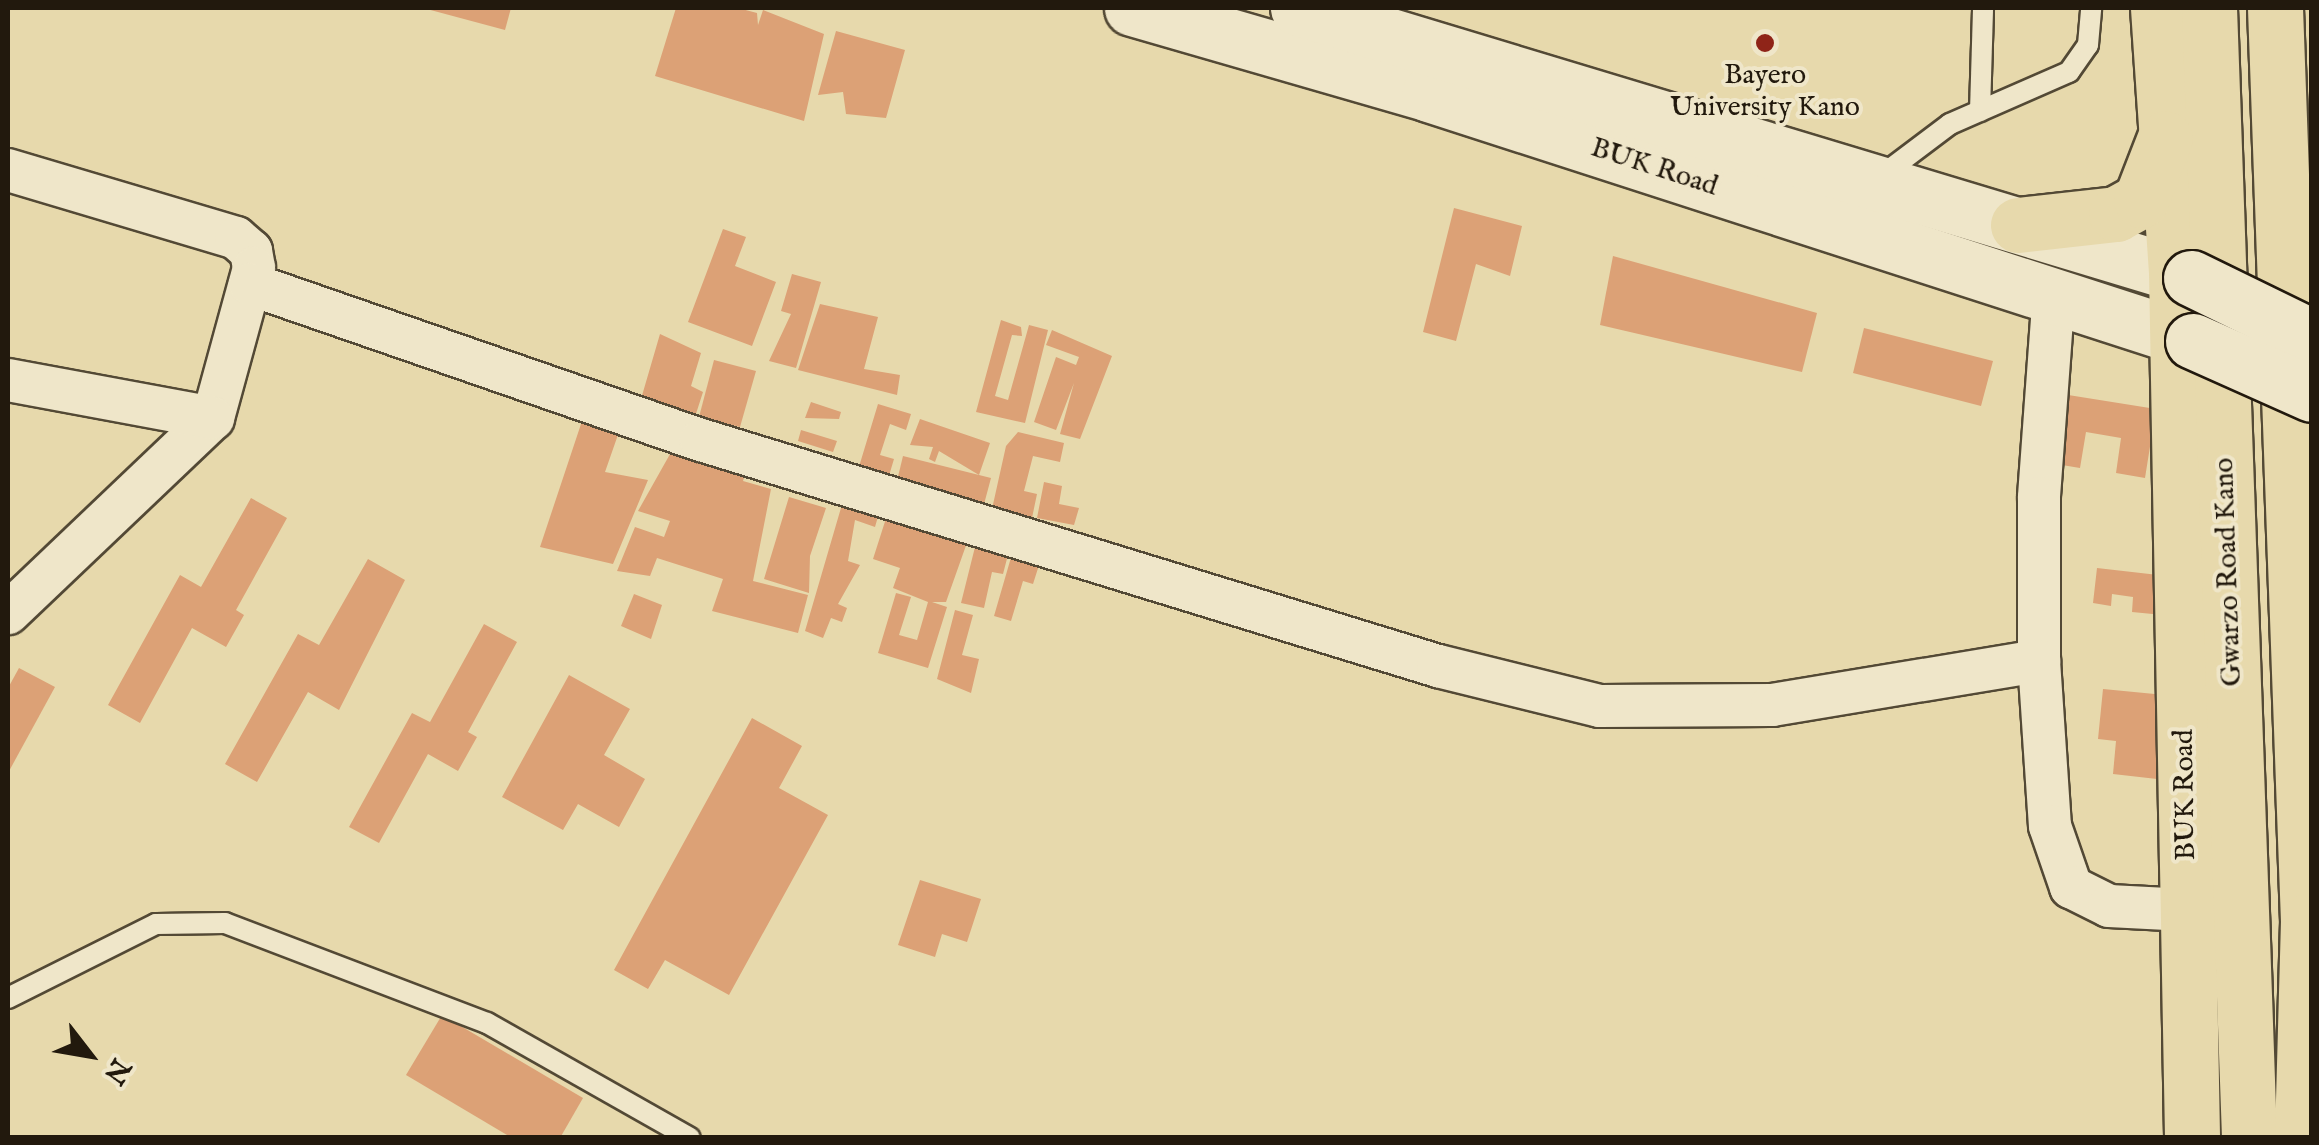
<!DOCTYPE html>
<style>
body{margin:0}
#map{position:relative;width:2319px;height:1145px;overflow:hidden;background:#e7d9ac;font-family:"IM FELL English",serif}
div>[style]{position:absolute}
.building>*{inset:0;background:#dca176}
.roads{filter:drop-shadow(2px 0 #534935) drop-shadow(-2px 0 #534935) drop-shadow(0 2px #534935) drop-shadow(0 -2px #534935)}
.service>*{height:20px;margin:-10px;padding:0 10px;transform-origin:10px;border-radius:10px;background:#efe6c9}
.minor>*{height:42px;margin:-21px;padding:0 21px;transform-origin:21px;border-radius:21px;background:#efe6c9}
.secondary>*{height:55px;margin:-27.5px;padding:0 27.5px;transform-origin:27.5px;border-radius:27.5px;background:#efe6c9}
.primary>*{height:55px;margin:-27.5px;padding:0 27.5px;transform-origin:27.5px;border-radius:27.5px;background:#e7d9ac}
.bridges{filter:drop-shadow(2px 0 #22190d) drop-shadow(-2px 0 #22190d) drop-shadow(0 2px #22190d) drop-shadow(0 -2px #22190d)}
.secondary-bridge>*{height:55px;margin:-27.5px;padding:0 27.5px;transform-origin:27.5px;border-radius:27.5px;background:#efe6c9}
.dots>*{width:28px;height:28px;translate:-50% -50%;box-sizing:border-box;border:5px solid #efe6c9;border-radius:50%}
span{translate:-50% -50%;white-space:nowrap;text-align:center;line-height:1.15;-webkit-text-stroke:8px #efe6c9;paint-order:stroke}
.poi-label{font-size:28px;color:#22190d}
.street-label{font-size:28px;color:#22190d}
.frame{position:absolute;inset:0;border:10px solid #22190d;pointer-events:none}
.north{position:absolute;left:40px;top:1005px;width:100px;height:100px;-webkit-text-stroke:8px #efe6c9;paint-order:stroke;rotate:121deg;font-size:28px;font-weight:700;line-height:40px;text-align:center;color:#22190d}
.north::after{content:'';display:block;margin:auto;width:35px;height:45px;background:#22190d;clip-path:polygon(50% 0,100% 100%,50% 72%,0 100%)}
</style>
<div id="map">
<div class="building">
<i style="clip-path:polygon(423px 8px,511px 8px,505px 30px)"></i>
<i style="clip-path:polygon(676px 8px,738px 8px,757px 13px,758px 25px,763px 10px,824px 34px,804px 121px,655px 76px)"></i>
<i style="clip-path:polygon(836px 31px,905px 50px,886px 118px,846px 114px,843px 92px,818px 95px)"></i>
<i style="clip-path:polygon(1454px 208px,1522px 226px,1510px 276px,1476px 264px,1456px 341px,1423px 332px)"></i>
<i style="clip-path:polygon(723px 229px,746px 237px,735px 266px,776px 282px,752px 346px,688px 322px)"></i>
<i style="clip-path:polygon(1613px 256px,1817px 313px,1802px 372px,1600px 325px)"></i>
<i style="clip-path:polygon(792px 274px,821px 282px,796px 368px,769px 361px,791px 314px,781px 311px)"></i>
<i style="clip-path:polygon(820px 304px,878px 317px,864px 369px,900px 375px,897px 395px,798px 370px)"></i>
<i style="clip-path:polygon(1001px 320px,1021px 327px,1022px 336px,1012px 335px,995px 396px,1008px 400px,1029px 325px,1048px 330px,1025px 423px,976px 412px)"></i>
<i style="clip-path:polygon(1864px 328px,1993px 361px,1981px 406px,1853px 373px)"></i>
<i style="clip-path:polygon(1052px 330px,1112px 356px,1080px 439px,1060px 434px,1074px 383px,1056px 430px,1034px 422px,1056px 357px,1076px 365px,1079px 357px,1046px 345px)"></i>
<i style="clip-path:polygon(660px 334px,701px 353px,691px 386px,703px 392px,694px 420px,641px 399px)"></i>
<i style="clip-path:polygon(714px 360px,756px 371px,740px 427px,699px 417px)"></i>
<i style="clip-path:polygon(2062px 394px,2156px 409px,2145px 478px,2116px 473px,2121px 438px,2086px 432px,2080px 468px,2050px 463px)"></i>
<i style="clip-path:polygon(811px 402px,841px 412px,839px 419px,805px 418px)"></i>
<i style="clip-path:polygon(878px 404px,911px 414px,906px 430px,890px 424px,880px 455px,894px 459px,888px 479px,858px 470px)"></i>
<i style="clip-path:polygon(583px 418px,620px 429px,605px 472px,648px 480px,613px 564px,540px 547px)"></i>
<i style="clip-path:polygon(920px 419px,990px 443px,979px 475px,939px 451px,935px 462px,929px 459px,933px 447px,910px 445px)"></i>
<i style="clip-path:polygon(801px 430px,837px 441px,833px 452px,798px 441px)"></i>
<i style="clip-path:polygon(1018px 432px,1064px 443px,1060px 462px,1033px 456px,1024px 491px,1037px 494px,1032px 518px,992px 509px,1006px 446px)"></i>
<i style="clip-path:polygon(674px 447px,747px 468px,743px 481px,771px 489px,753px 581px,808px 595px,798px 633px,712px 611px,723px 579px,657px 558px,650px 576px,617px 571px,635px 527px,664px 537px,670px 521px,638px 511px)"></i>
<i style="clip-path:polygon(903px 456px,991px 478px,983px 508px,896px 485px)"></i>
<i style="clip-path:polygon(1044px 482px,1062px 486px,1059px 504px,1079px 508px,1074px 525px,1037px 518px)"></i>
<i style="clip-path:polygon(789px 497px,826px 508px,810px 556px,809px 593px,764px 579px)"></i>
<i style="clip-path:polygon(251px 498px,287px 518px,236px 610px,244px 615px,226px 647px,192px 628px,140px 723px,108px 705px,180px 575px,201px 587px)"></i>
<i style="clip-path:polygon(843px 501px,879px 513px,875px 527px,855px 520px,848px 561px,860px 565px,838px 604px,847px 608px,842px 622px,831px 618px,823px 638px,805px 631px)"></i>
<i style="clip-path:polygon(889px 509px,969px 537px,946px 602px,932px 602px,947px 607px,928px 668px,878px 653px,896px 593px,911px 597px,899px 635px,917px 640px,928px 602px,893px 588px,900px 568px,873px 559px)"></i>
<i style="clip-path:polygon(976px 543px,1009px 551px,1003px 574px,992px 572px,984px 608px,961px 603px)"></i>
<i style="clip-path:polygon(1012px 554px,1040px 562px,1033px 584px,1023px 581px,1011px 621px,994px 616px)"></i>
<i style="clip-path:polygon(368px 559px,405px 580px,339px 710px,308px 692px,257px 782px,225px 764px,298px 634px,319px 645px)"></i>
<i style="clip-path:polygon(2097px 568px,2167px 576px,2163px 615px,2132px 612px,2133px 597px,2112px 594px,2111px 606px,2093px 603px)"></i>
<i style="clip-path:polygon(634px 594px,662px 605px,651px 639px,621px 626px)"></i>
<i style="clip-path:polygon(955px 610px,973px 615px,962px 655px,979px 659px,971px 693px,937px 679px)"></i>
<i style="clip-path:polygon(484px 624px,517px 642px,468px 732px,477px 737px,458px 771px,428px 754px,379px 843px,349px 827px,412px 713px,430px 722px)"></i>
<i style="clip-path:polygon(19px 668px,55px 687px,8px 773px,8px 688px)"></i>
<i style="clip-path:polygon(569px 675px,630px 709px,604px 755px,645px 779px,619px 827px,578px 804px,563px 830px,502px 797px)"></i>
<i style="clip-path:polygon(2103px 689px,2165px 695px,2157px 779px,2113px 774px,2116px 741px,2098px 739px)"></i>
<i style="clip-path:polygon(752px 718px,802px 746px,779px 788px,828px 815px,729px 995px,665px 960px,648px 989px,614px 970px)"></i>
<i style="clip-path:polygon(920px 880px,981px 899px,967px 942px,942px 934px,935px 957px,898px 945px)"></i>
<i style="clip-path:polygon(442px 1015px,583px 1098px,560px 1138px,512px 1138px,406px 1075px)"></i>
</div>
<div class="roads">
<div class="service">
<i style="left:1980px;top:111px;width:103px;rotate:-88.3deg"></i>
<i style="left:1877px;top:179px;width:91px;rotate:-37deg"></i>
<i style="left:1950px;top:124px;width:130px;rotate:-23.6deg"></i>
<i style="left:2069px;top:72px;width:33px;rotate:-55deg"></i>
<i style="left:2088px;top:45px;width:37px;rotate:-85deg"></i>
<i style="left:8px;top:998px;width:165px;rotate:-26.6deg"></i>
<i style="left:156px;top:924px;width:69px;rotate:-0.8deg"></i>
<i style="left:225px;top:923px;width:280px;rotate:20.9deg"></i>
<i style="left:487px;top:1023px;width:233px;rotate:29.5deg"></i>
</div>
<div class="minor">
<i style="left:8px;top:170px;width:238px;rotate:16.6deg"></i>
<i style="left:236px;top:238px;width:20px;rotate:41deg"></i>
<i style="left:251px;top:251px;width:17px;rotate:80deg"></i>
<i style="left:254px;top:268px;width:156px;rotate:105.3deg"></i>
<i style="left:213px;top:418px;width:283px;rotate:136.4deg"></i>
<i style="left:250px;top:284px;width:477px;rotate:19.1deg"></i>
<i style="left:701px;top:440px;width:771px;rotate:17.05deg"></i>
<i style="left:1438px;top:666px;width:167px;rotate:13.9deg"></i>
<i style="left:1600px;top:706px;width:172px;rotate:-0.3deg"></i>
<i style="left:1772px;top:705px;width:271px;rotate:-9.4deg"></i>
<i style="left:2054px;top:292px;width:207px;rotate:94.2deg"></i>
<i style="left:2039px;top:498px;width:163px;rotate:90deg"></i>
<i style="left:2039px;top:661px;width:165px;rotate:86.2deg"></i>
<i style="left:2050px;top:826px;width:65px;rotate:71deg"></i>
<i style="left:2071px;top:887px;width:42px;rotate:26.6deg"></i>
<i style="left:2109px;top:906px;width:78px;rotate:2.9deg"></i>
<i style="left:8px;top:380px;width:208px;rotate:10.5deg"></i>
</div>
<div class="secondary">
<i style="left:1132px;top:8px;width:309px;rotate:16.1deg"></i>
<i style="left:1429px;top:94px;width:803px;rotate:17.92deg"></i>
<i style="left:1298px;top:8px;width:933px;rotate:16.82deg"></i>
</div>
<div class="primary">
<i style="left:2158px;top:8px;width:264px;rotate:86.1deg"></i>
<i style="left:2176px;top:271px;width:867px;rotate:88.94deg"></i>
<i style="left:2209px;top:8px;width:1131px;rotate:87.97deg"></i>
<i style="left:2275px;top:8px;width:914px;rotate:87.93deg"></i>
<i style="left:2308px;top:921px;width:217px;rotate:91.6deg"></i>
<i style="left:2018px;top:225px;width:99px;rotate:-6.4deg"></i>
<i style="left:2116px;top:214px;width:29px;rotate:-29deg"></i>
<i style="left:2141px;top:200px;width:66px;rotate:-68.8deg"></i>
</div>
</div>
<div class="bridges">
<div class="secondary-bridge">
<i style="left:2191px;top:278px;width:135px;rotate:26deg"></i>
<i style="left:2193px;top:341px;width:130px;rotate:24deg"></i>
</div>
</div>
<div class="dots">
<i style="left:1765px;top:43px;background:#8f2418"></i>
</div>
<div class="poi-label">
<span style="left:1765px;top:92px">Bayero<br>University Kano</span>
</div>
<div class="street-label">
<span style="left:1654px;top:168px;rotate:18deg">BUK Road</span>
<span style="left:2229px;top:572px;rotate:-92deg">Gwarzo Road Kano</span>
<span style="left:2186px;top:795px;rotate:-91deg">BUK Road</span>
</div>
<div class="frame"></div>
<div class="north">N</div>
</div>
